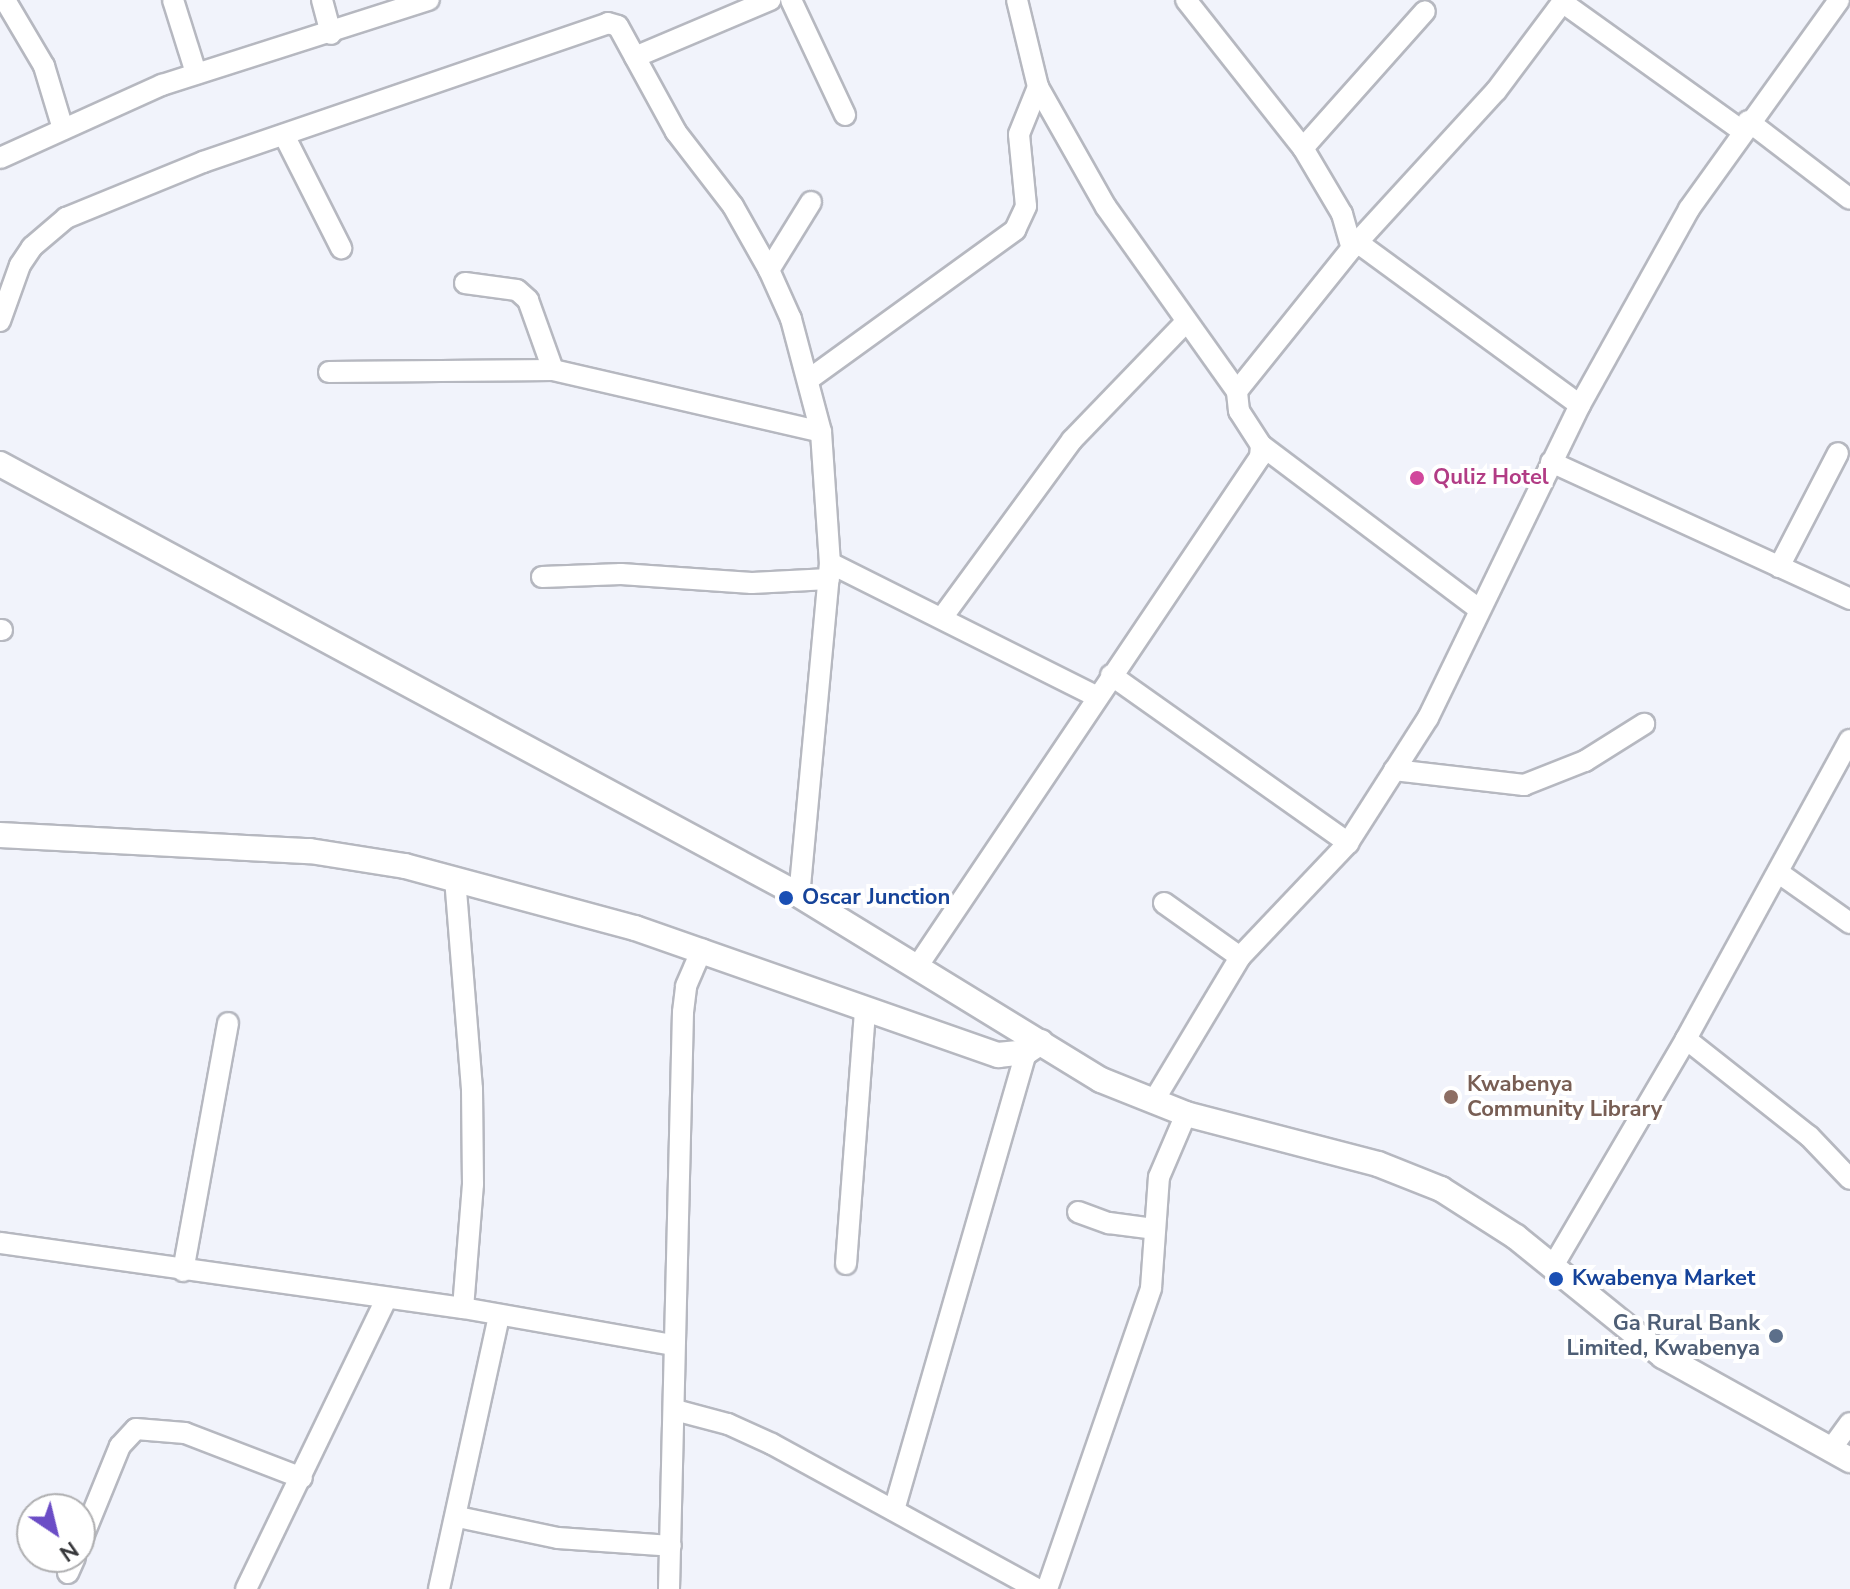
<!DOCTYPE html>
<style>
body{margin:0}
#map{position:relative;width:1850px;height:1589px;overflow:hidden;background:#f1f3fb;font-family:"Nunito Sans",sans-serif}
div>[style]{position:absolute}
.roads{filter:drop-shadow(2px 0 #b6b8c0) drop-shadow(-2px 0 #b6b8c0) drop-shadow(0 2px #b6b8c0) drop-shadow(0 -2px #b6b8c0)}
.minor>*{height:20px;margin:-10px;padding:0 10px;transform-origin:10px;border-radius:10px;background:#fff}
.major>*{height:24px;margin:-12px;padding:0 12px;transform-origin:12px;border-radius:12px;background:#fff}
.dots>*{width:22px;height:22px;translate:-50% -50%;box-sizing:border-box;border:4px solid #fff;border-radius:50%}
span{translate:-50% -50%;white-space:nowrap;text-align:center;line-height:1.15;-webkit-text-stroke:8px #fff;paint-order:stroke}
.hotel-label{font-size:22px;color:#b23c85;font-weight:700}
.left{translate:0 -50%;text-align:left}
.transit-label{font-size:22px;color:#164399;font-weight:700}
.education-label{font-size:22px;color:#785e54;font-weight:700}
.service-label{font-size:22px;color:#4e5e75;font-weight:700}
.right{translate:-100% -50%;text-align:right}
.north{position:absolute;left:16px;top:1493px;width:80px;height:80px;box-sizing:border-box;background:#fff;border:2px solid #afafb1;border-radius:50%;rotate:145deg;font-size:22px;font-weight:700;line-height:32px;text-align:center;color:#37383b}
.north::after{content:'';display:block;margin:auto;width:28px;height:36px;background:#6b4dc6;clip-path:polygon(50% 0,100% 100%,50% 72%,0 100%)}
</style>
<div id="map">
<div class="roads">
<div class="minor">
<i style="left:5px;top:0;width:77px;rotate:59.4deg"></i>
<i style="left:44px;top:66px;width:66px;rotate:73.2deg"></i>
<i style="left:173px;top:0;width:77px;rotate:72.5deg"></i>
<i style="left:322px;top:0;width:35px;rotate:75deg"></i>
<i style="left:791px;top:0;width:127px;rotate:64.8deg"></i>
<i style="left:1017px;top:0;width:89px;rotate:76.4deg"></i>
<i style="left:1038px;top:87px;width:138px;rotate:60.5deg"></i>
<i style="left:1106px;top:207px;width:226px;rotate:54.6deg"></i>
<i style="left:1186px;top:0;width:189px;rotate:51.7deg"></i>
<i style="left:1303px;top:148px;width:77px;rotate:59.4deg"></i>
<i style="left:1342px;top:214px;width:35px;rotate:74deg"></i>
<i style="left:1562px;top:2px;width:220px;rotate:35.6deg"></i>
<i style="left:635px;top:57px;width:147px;rotate:-22.9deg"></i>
<i style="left:1748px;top:121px;width:128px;rotate:37.4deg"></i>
<i style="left:284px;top:135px;width:127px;rotate:63.2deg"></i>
<i style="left:1303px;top:148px;width:183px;rotate:-48.3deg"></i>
<i style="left:0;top:158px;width:178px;rotate:-24.3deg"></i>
<i style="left:162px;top:85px;width:280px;rotate:-17.7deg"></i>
<i style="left:1357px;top:242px;width:276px;rotate:36.2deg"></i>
<i style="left:769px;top:270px;width:80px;rotate:-58.3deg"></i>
<i style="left:465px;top:283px;width:52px;rotate:7.7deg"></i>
<i style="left:517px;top:290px;width:15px;rotate:42deg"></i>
<i style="left:528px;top:300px;width:74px;rotate:70.3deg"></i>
<i style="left:0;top:321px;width:59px;rotate:-70.3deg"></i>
<i style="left:20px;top:265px;width:22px;rotate:-56deg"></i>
<i style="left:32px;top:247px;width:45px;rotate:-40.5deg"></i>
<i style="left:66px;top:218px;width:148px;rotate:-22.2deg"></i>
<i style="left:203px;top:162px;width:428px;rotate:-18.9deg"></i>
<i style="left:608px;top:23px;width:10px;rotate:17deg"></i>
<i style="left:618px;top:26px;width:121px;rotate:61.3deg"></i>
<i style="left:676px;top:132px;width:93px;rotate:52.4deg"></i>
<i style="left:733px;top:206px;width:73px;rotate:60.6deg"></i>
<i style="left:769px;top:270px;width:54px;rotate:65.8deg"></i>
<i style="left:791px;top:319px;width:117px;rotate:75.1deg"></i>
<i style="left:821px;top:432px;width:131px;rotate:86.1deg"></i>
<i style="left:830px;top:563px;width:333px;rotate:95.3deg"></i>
<i style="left:329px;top:372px;width:224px;rotate:-0.5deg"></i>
<i style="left:553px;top:370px;width:275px;rotate:13deg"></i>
<i style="left:808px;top:380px;width:256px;rotate:-35.9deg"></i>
<i style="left:1015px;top:230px;width:26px;rotate:-65deg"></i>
<i style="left:1026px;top:206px;width:72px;rotate:-95.6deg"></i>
<i style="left:1019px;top:134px;width:51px;rotate:-68deg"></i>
<i style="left:1261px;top:445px;width:273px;rotate:37deg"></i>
<i style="left:1551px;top:462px;width:329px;rotate:24.6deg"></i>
<i style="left:830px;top:563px;width:297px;rotate:26.6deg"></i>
<i style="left:1779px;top:567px;width:128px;rotate:-62.6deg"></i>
<i style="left:542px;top:577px;width:79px;rotate:-2.2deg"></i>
<i style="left:621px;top:574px;width:131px;rotate:3.9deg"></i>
<i style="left:752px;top:583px;width:77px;rotate:-3deg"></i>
<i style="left:944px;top:615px;width:217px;rotate:-53.8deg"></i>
<i style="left:1072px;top:440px;width:163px;rotate:-46deg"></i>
<i style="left:0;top:630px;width:2px"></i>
<i style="left:1111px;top:675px;width:291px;rotate:35.3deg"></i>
<i style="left:1394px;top:770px;width:131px;rotate:6.6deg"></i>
<i style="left:1524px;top:785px;width:66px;rotate:-21.5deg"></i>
<i style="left:1585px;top:761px;width:70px;rotate:-32.1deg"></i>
<i style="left:1779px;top:873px;width:87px;rotate:35.2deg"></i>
<i style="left:455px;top:878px;width:212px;rotate:85.4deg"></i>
<i style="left:472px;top:1089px;width:95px;rotate:89.4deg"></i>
<i style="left:473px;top:1184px;width:124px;rotate:94.6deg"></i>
<i style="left:1164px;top:903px;width:93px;rotate:35.4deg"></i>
<i style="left:919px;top:964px;width:611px;rotate:-56.08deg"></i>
<i style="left:1260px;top:457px;width:12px;rotate:-85deg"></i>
<i style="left:1261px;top:445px;width:40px;rotate:-122.9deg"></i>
<i style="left:1239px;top:411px;width:20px;rotate:-96deg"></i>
<i style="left:1237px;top:391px;width:184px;rotate:-51.2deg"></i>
<i style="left:1352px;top:248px;width:213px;rotate:-47.5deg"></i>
<i style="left:1496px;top:91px;width:114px;rotate:-53.2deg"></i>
<i style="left:1686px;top:1039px;width:157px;rotate:38.3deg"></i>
<i style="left:1809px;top:1136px;width:59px;rotate:46.4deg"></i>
<i style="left:1153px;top:1102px;width:169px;rotate:-59deg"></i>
<i style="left:1240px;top:957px;width:157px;rotate:-46.5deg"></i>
<i style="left:1348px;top:843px;width:148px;rotate:-57.4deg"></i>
<i style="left:1428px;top:718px;width:348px;rotate:-64.1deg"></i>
<i style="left:1580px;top:405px;width:224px;rotate:-60.9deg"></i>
<i style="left:1689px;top:209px;width:257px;rotate:-54.3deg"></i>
<i style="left:1078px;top:1212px;width:33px;rotate:20deg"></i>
<i style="left:1109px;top:1223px;width:45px;rotate:7.6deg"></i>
<i style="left:0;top:1243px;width:468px;rotate:8deg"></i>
<i style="left:463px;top:1308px;width:213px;rotate:10deg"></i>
<i style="left:846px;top:1264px;width:254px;rotate:-85.7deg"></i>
<i style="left:1553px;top:1266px;width:263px;rotate:-59.6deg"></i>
<i style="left:1686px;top:1039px;width:341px;rotate:-61.3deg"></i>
<i style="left:183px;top:1271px;width:252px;rotate:-79.7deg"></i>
<i style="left:675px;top:1410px;width:55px;rotate:14.8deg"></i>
<i style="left:728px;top:1424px;width:48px;rotate:24.4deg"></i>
<i style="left:772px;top:1444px;width:302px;rotate:28.7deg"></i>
<i style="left:1831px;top:1449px;width:32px;rotate:-54deg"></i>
<i style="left:894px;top:1510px;width:477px;rotate:-73.9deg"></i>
<i style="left:458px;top:1517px;width:102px;rotate:11.9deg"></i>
<i style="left:558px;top:1538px;width:113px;rotate:4deg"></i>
<i style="left:80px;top:1544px;width:106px;rotate:-67.8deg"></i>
<i style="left:120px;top:1446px;width:23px;rotate:-47deg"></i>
<i style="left:136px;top:1429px;width:49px;rotate:4.7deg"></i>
<i style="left:185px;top:1433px;width:125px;rotate:21deg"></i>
<i style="left:68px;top:1573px;width:17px;rotate:-66deg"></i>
<i style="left:246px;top:1589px;width:322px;rotate:-64.2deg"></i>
<i style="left:439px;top:1589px;width:280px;rotate:-77.6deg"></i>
<i style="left:669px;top:1589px;width:577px;rotate:-88.61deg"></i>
<i style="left:683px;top:1012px;width:26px;rotate:-83deg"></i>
<i style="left:686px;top:986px;width:40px;rotate:-66.6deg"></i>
<i style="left:1047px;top:1589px;width:318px;rotate:-70.9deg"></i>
<i style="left:1151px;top:1288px;width:111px;rotate:-85.9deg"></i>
<i style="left:1159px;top:1177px;width:69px;rotate:-66.8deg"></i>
</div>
<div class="major">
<i style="left:0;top:464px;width:908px;rotate:28.34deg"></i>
<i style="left:799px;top:895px;width:354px;rotate:31.5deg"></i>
<i style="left:1101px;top:1080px;width:92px;rotate:21.8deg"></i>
<i style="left:1186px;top:1114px;width:198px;rotate:14.6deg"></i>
<i style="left:1378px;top:1164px;width:68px;rotate:21.6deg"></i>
<i style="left:1441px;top:1189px;width:89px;rotate:32.6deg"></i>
<i style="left:1516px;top:1237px;width:189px;rotate:39deg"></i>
<i style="left:1663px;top:1356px;width:214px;rotate:29.1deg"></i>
<i style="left:0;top:835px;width:310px;rotate:3deg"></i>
<i style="left:310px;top:851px;width:96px;rotate:9deg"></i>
<i style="left:405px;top:866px;width:238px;rotate:15.1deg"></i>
<i style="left:635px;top:928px;width:385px;rotate:19.3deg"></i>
<i style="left:998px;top:1055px;width:28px;rotate:-6deg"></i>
<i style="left:1026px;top:1052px;width:18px;rotate:-34deg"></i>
</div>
</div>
<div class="dots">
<i style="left:1417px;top:478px;background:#d1479c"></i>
<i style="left:786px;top:898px;background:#1a4fb4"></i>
<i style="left:1451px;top:1097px;background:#8d6e63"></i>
<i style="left:1556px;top:1279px;background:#1a4fb4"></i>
<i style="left:1776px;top:1336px;background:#5c6f8a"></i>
</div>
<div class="hotel-label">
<span class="left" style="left:1433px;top:478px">Quliz Hotel</span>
</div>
<div class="transit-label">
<span class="left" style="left:802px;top:898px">Oscar Junction</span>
<span class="left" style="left:1572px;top:1279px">Kwabenya Market</span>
</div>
<div class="education-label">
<span class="left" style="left:1467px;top:1097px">Kwabenya<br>Community Library</span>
</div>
<div class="service-label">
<span class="right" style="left:1760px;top:1336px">Ga Rural Bank<br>Limited, Kwabenya</span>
</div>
<div class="north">N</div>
</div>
